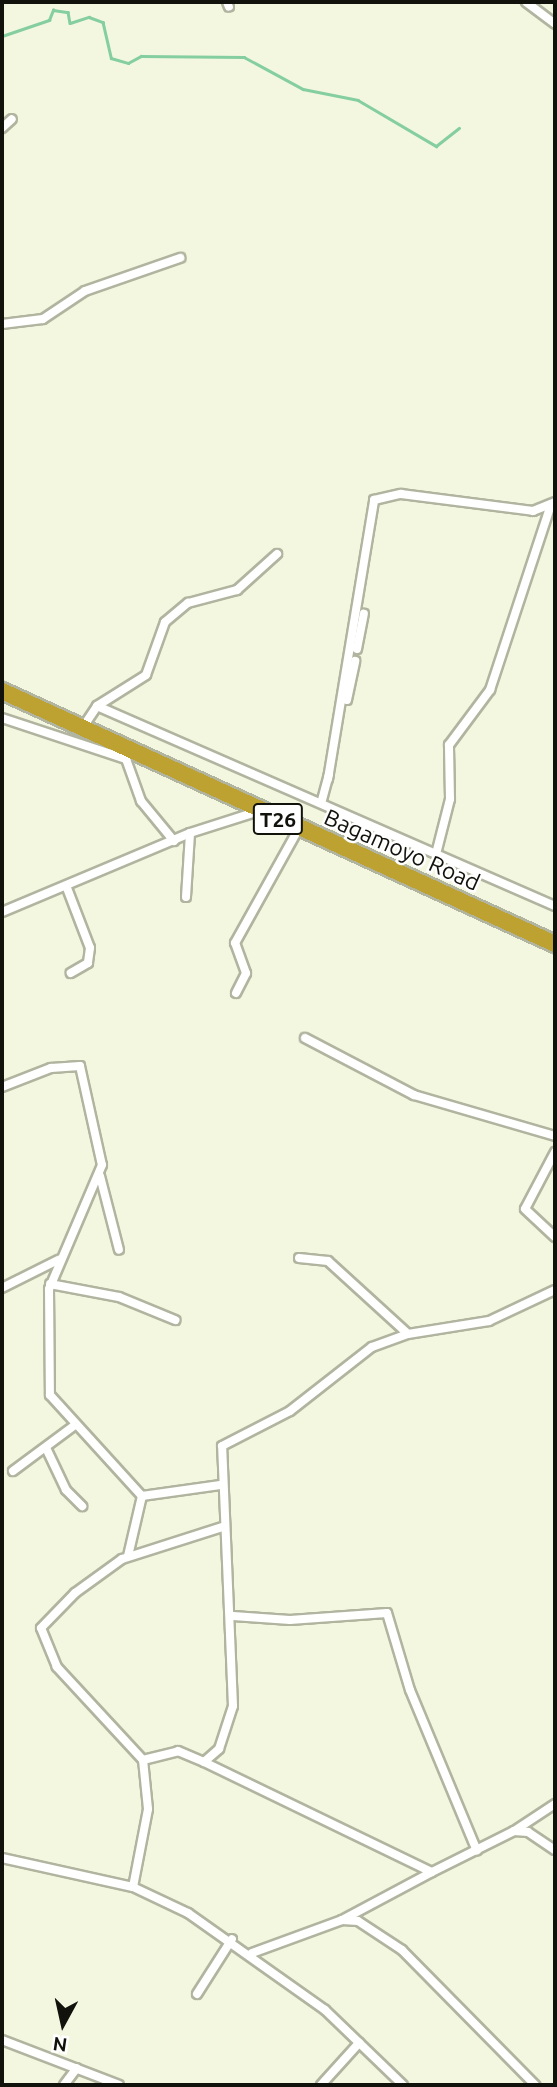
<!DOCTYPE html>
<style>
body{margin:0}
#map{position:relative;width:557px;height:2087px;overflow:hidden;background:#f3f7e0;font-family:Ubuntu,sans-serif}
div>[style]{position:absolute}
.stream>*{height:2.5px;margin:-1.25px;padding:0 1.25px;transform-origin:1.25px;border-radius:1.25px;background:#85ce9f}
.roads{filter:drop-shadow(2px 0 #b1b49f) drop-shadow(-2px 0 #b1b49f) drop-shadow(0 2px #b1b49f) drop-shadow(0 -2px #b1b49f)}
.street>*{height:8px;margin:-4px;padding:0 4px;transform-origin:4px;border-radius:4px;background:#fff}
.highway>*{height:16px;margin:-8px;padding:0 8px;transform-origin:8px;border-radius:8px;background:#bda231}
span{translate:-50% -50%;white-space:nowrap;text-align:center;line-height:1.15;-webkit-text-stroke:5px #fff;paint-order:stroke}
.shield-label span{padding:2px 5px;background:#fff;border:2px solid;border-radius:5px;-webkit-text-stroke-width:0}
.shield-label{font-size:21px;color:#11120b;font-weight:700}
.street-label{font-size:23px;color:#11120b}
.frame{position:absolute;inset:0;border:4px solid #11120b;pointer-events:none}
.north{position:absolute;left:28px;top:1989px;width:70px;height:70px;-webkit-text-stroke:5px #fff;paint-order:stroke;rotate:188deg;font-size:19px;font-weight:700;line-height:28px;text-align:center;color:#11120b}
.north::after{content:'';display:block;margin:auto;width:24px;height:32px;background:#11120b;clip-path:polygon(50% 0,100% 100%,50% 72%,0 100%)}
</style>
<div id="map">
<div class="stream">
<i style="left:2px;top:36px;width:50px;rotate:-18.8deg"></i>
<i style="left:49px;top:20px;width:11px;rotate:-68deg"></i>
<i style="left:53px;top:10px;width:15px;rotate:8deg"></i>
<i style="left:68px;top:12px;width:11px;rotate:80deg"></i>
<i style="left:70px;top:23px;width:20px;rotate:-18deg"></i>
<i style="left:89px;top:17px;width:15px;rotate:20deg"></i>
<i style="left:103px;top:22px;width:37px;rotate:77deg"></i>
<i style="left:111px;top:58px;width:18px;rotate:16deg"></i>
<i style="left:128px;top:63px;width:15px;rotate:-28deg"></i>
<i style="left:141px;top:56px;width:103px;rotate:0.6deg"></i>
<i style="left:244px;top:57px;width:67px;rotate:28.5deg"></i>
<i style="left:303px;top:89px;width:56px;rotate:11.3deg"></i>
<i style="left:358px;top:100px;width:91px;rotate:30.5deg"></i>
<i style="left:436px;top:146px;width:29px;rotate:-38deg"></i>
</div>
<div class="roads">
<div class="street">
<i style="left:227px;top:2px;width:5px;rotate:68deg"></i>
<i style="left:526px;top:2px;width:36px;rotate:37deg"></i>
<i style="left:2px;top:128px;width:13px;rotate:-42deg"></i>
<i style="left:2px;top:324px;width:41px;rotate:-7deg"></i>
<i style="left:43px;top:319px;width:50px;rotate:-33.7deg"></i>
<i style="left:85px;top:291px;width:101px;rotate:-19.2deg"></i>
<i style="left:357px;top:649px;width:36px;rotate:-79deg"></i>
<i style="left:347px;top:700px;width:40px;rotate:-78deg"></i>
<i style="left:97px;top:706px;width:500px;rotate:23.6deg"></i>
<i style="left:2px;top:718px;width:131px;rotate:18.3deg"></i>
<i style="left:126px;top:759px;width:45px;rotate:70.3deg"></i>
<i style="left:141px;top:801px;width:52px;rotate:50.5deg"></i>
<i style="left:83px;top:727px;width:25px;rotate:-56deg"></i>
<i style="left:97px;top:706px;width:58px;rotate:-32.3deg"></i>
<i style="left:146px;top:675px;width:56px;rotate:-70.3deg"></i>
<i style="left:165px;top:622px;width:30px;rotate:-40deg"></i>
<i style="left:188px;top:603px;width:51px;rotate:-14.9deg"></i>
<i style="left:237px;top:590px;width:54px;rotate:-42deg"></i>
<i style="left:328px;top:779px;width:283px;rotate:-80.6deg"></i>
<i style="left:374px;top:500px;width:28px;rotate:-13deg"></i>
<i style="left:401px;top:494px;width:133px;rotate:7.3deg"></i>
<i style="left:533px;top:511px;width:24px;rotate:-22deg"></i>
<i style="left:322px;top:800px;width:27px;rotate:-75deg"></i>
<i style="left:436px;top:854px;width:57px;rotate:-75.7deg"></i>
<i style="left:450px;top:799px;width:54px;rotate:-91.1deg"></i>
<i style="left:449px;top:745px;width:69px;rotate:-53.3deg"></i>
<i style="left:490px;top:690px;width:195px;rotate:-71.8deg"></i>
<i style="left:67px;top:888px;width:64px;rotate:69deg"></i>
<i style="left:90px;top:948px;width:15px;rotate:98deg"></i>
<i style="left:88px;top:963px;width:20px;rotate:150deg"></i>
<i style="left:186px;top:897px;width:64px;rotate:-86.4deg"></i>
<i style="left:2px;top:912px;width:204px;rotate:-22.8deg"></i>
<i style="left:190px;top:833px;width:72px;rotate:-17.7deg"></i>
<i style="left:236px;top:993px;width:22px;rotate:-63deg"></i>
<i style="left:246px;top:973px;width:32px;rotate:-110deg"></i>
<i style="left:235px;top:943px;width:132px;rotate:-60.9deg"></i>
<i style="left:305px;top:1038px;width:123px;rotate:27.6deg"></i>
<i style="left:414px;top:1095px;width:147px;rotate:16.2deg"></i>
<i style="left:2px;top:1087px;width:53px;rotate:-21.2deg"></i>
<i style="left:51px;top:1068px;width:29px;rotate:-4deg"></i>
<i style="left:80px;top:1066px;width:101px;rotate:77.5deg"></i>
<i style="left:102px;top:1165px;width:135px;rotate:113.1deg"></i>
<i style="left:49px;top:1289px;width:106px;rotate:89.5deg"></i>
<i style="left:50px;top:1395px;width:137px;rotate:47.7deg"></i>
<i style="left:142px;top:1496px;width:79px;rotate:-8deg"></i>
<i style="left:555px;top:1152px;width:64px;rotate:117.8deg"></i>
<i style="left:525px;top:1209px;width:41px;rotate:43deg"></i>
<i style="left:100px;top:1176px;width:76px;rotate:75.6deg"></i>
<i style="left:299px;top:1258px;width:29px;rotate:6deg"></i>
<i style="left:328px;top:1261px;width:108px;rotate:42.4deg"></i>
<i style="left:50px;top:1284px;width:70px;rotate:10.7deg"></i>
<i style="left:119px;top:1297px;width:61px;rotate:22.3deg"></i>
<i style="left:2px;top:1288px;width:63px;rotate:-26.6deg"></i>
<i style="left:47px;top:1450px;width:44px;rotate:64.6deg"></i>
<i style="left:66px;top:1490px;width:23px;rotate:45deg"></i>
<i style="left:13px;top:1471px;width:77px;rotate:-36.6deg"></i>
<i style="left:128px;top:1556px;width:62px;rotate:-76.9deg"></i>
<i style="left:233px;top:1616px;width:57px;rotate:4deg"></i>
<i style="left:290px;top:1620px;width:97px;rotate:-4.1deg"></i>
<i style="left:387px;top:1613px;width:80px;rotate:73.4deg"></i>
<i style="left:410px;top:1690px;width:174px;rotate:67.4deg"></i>
<i style="left:143px;top:1760px;width:36px;rotate:-14deg"></i>
<i style="left:178px;top:1751px;width:28px;rotate:23deg"></i>
<i style="left:204px;top:1762px;width:253px;rotate:25.8deg"></i>
<i style="left:432px;top:1872px;width:92px;rotate:-26.6deg"></i>
<i style="left:514px;top:1831px;width:14px;rotate:4deg"></i>
<i style="left:528px;top:1832px;width:32px;rotate:34deg"></i>
<i style="left:204px;top:1762px;width:20px;rotate:-41deg"></i>
<i style="left:219px;top:1749px;width:45px;rotate:-72deg"></i>
<i style="left:233px;top:1706px;width:260px;rotate:-92.4deg"></i>
<i style="left:222px;top:1446px;width:76px;rotate:-27.2deg"></i>
<i style="left:290px;top:1411px;width:104px;rotate:-38deg"></i>
<i style="left:372px;top:1347px;width:38px;rotate:-20deg"></i>
<i style="left:408px;top:1334px;width:82px;rotate:-9.1deg"></i>
<i style="left:489px;top:1321px;width:73px;rotate:-25.2deg"></i>
<i style="left:514px;top:1831px;width:49px;rotate:-33.4deg"></i>
<i style="left:2px;top:1858px;width:134px;rotate:12.5deg"></i>
<i style="left:133px;top:1887px;width:61px;rotate:25.3deg"></i>
<i style="left:188px;top:1913px;width:168px;rotate:35.3deg"></i>
<i style="left:325px;top:2010px;width:108px;rotate:43.9deg"></i>
<i style="left:133px;top:1887px;width:79px;rotate:-79.1deg"></i>
<i style="left:148px;top:1809px;width:49px;rotate:-95.8deg"></i>
<i style="left:143px;top:1760px;width:127px;rotate:-132.8deg"></i>
<i style="left:57px;top:1667px;width:42px;rotate:-112.3deg"></i>
<i style="left:41px;top:1628px;width:49px;rotate:-45.8deg"></i>
<i style="left:75px;top:1593px;width:58px;rotate:-35.9deg"></i>
<i style="left:122px;top:1559px;width:105px;rotate:-17.7deg"></i>
<i style="left:342px;top:1920px;width:102px;rotate:-28.1deg"></i>
<i style="left:252px;top:1953px;width:96px;rotate:-20.1deg"></i>
<i style="left:342px;top:1920px;width:16px;rotate:4deg"></i>
<i style="left:358px;top:1921px;width:53px;rotate:33.4deg"></i>
<i style="left:402px;top:1950px;width:190px;rotate:45.4deg"></i>
<i style="left:197px;top:1994px;width:65px;rotate:-57.5deg"></i>
<i style="left:2px;top:2040px;width:125px;rotate:21deg"></i>
<i style="left:64px;top:2085px;width:21px;rotate:-53deg"></i>
<i style="left:321px;top:2085px;width:57px;rotate:-47.9deg"></i>
</div>
<div class="highway">
<i style="left:2px;top:691px;width:608px;rotate:24.58deg"></i>
</div>
</div>
<div class="shield-label">
<span style="left:278px;top:819px">T26</span>
</div>
<div class="street-label">
<span style="left:402px;top:850px;rotate:24deg">Bagamoyo Road</span>
</div>
<div class="frame"></div>
<div class="north">N</div>
</div>
